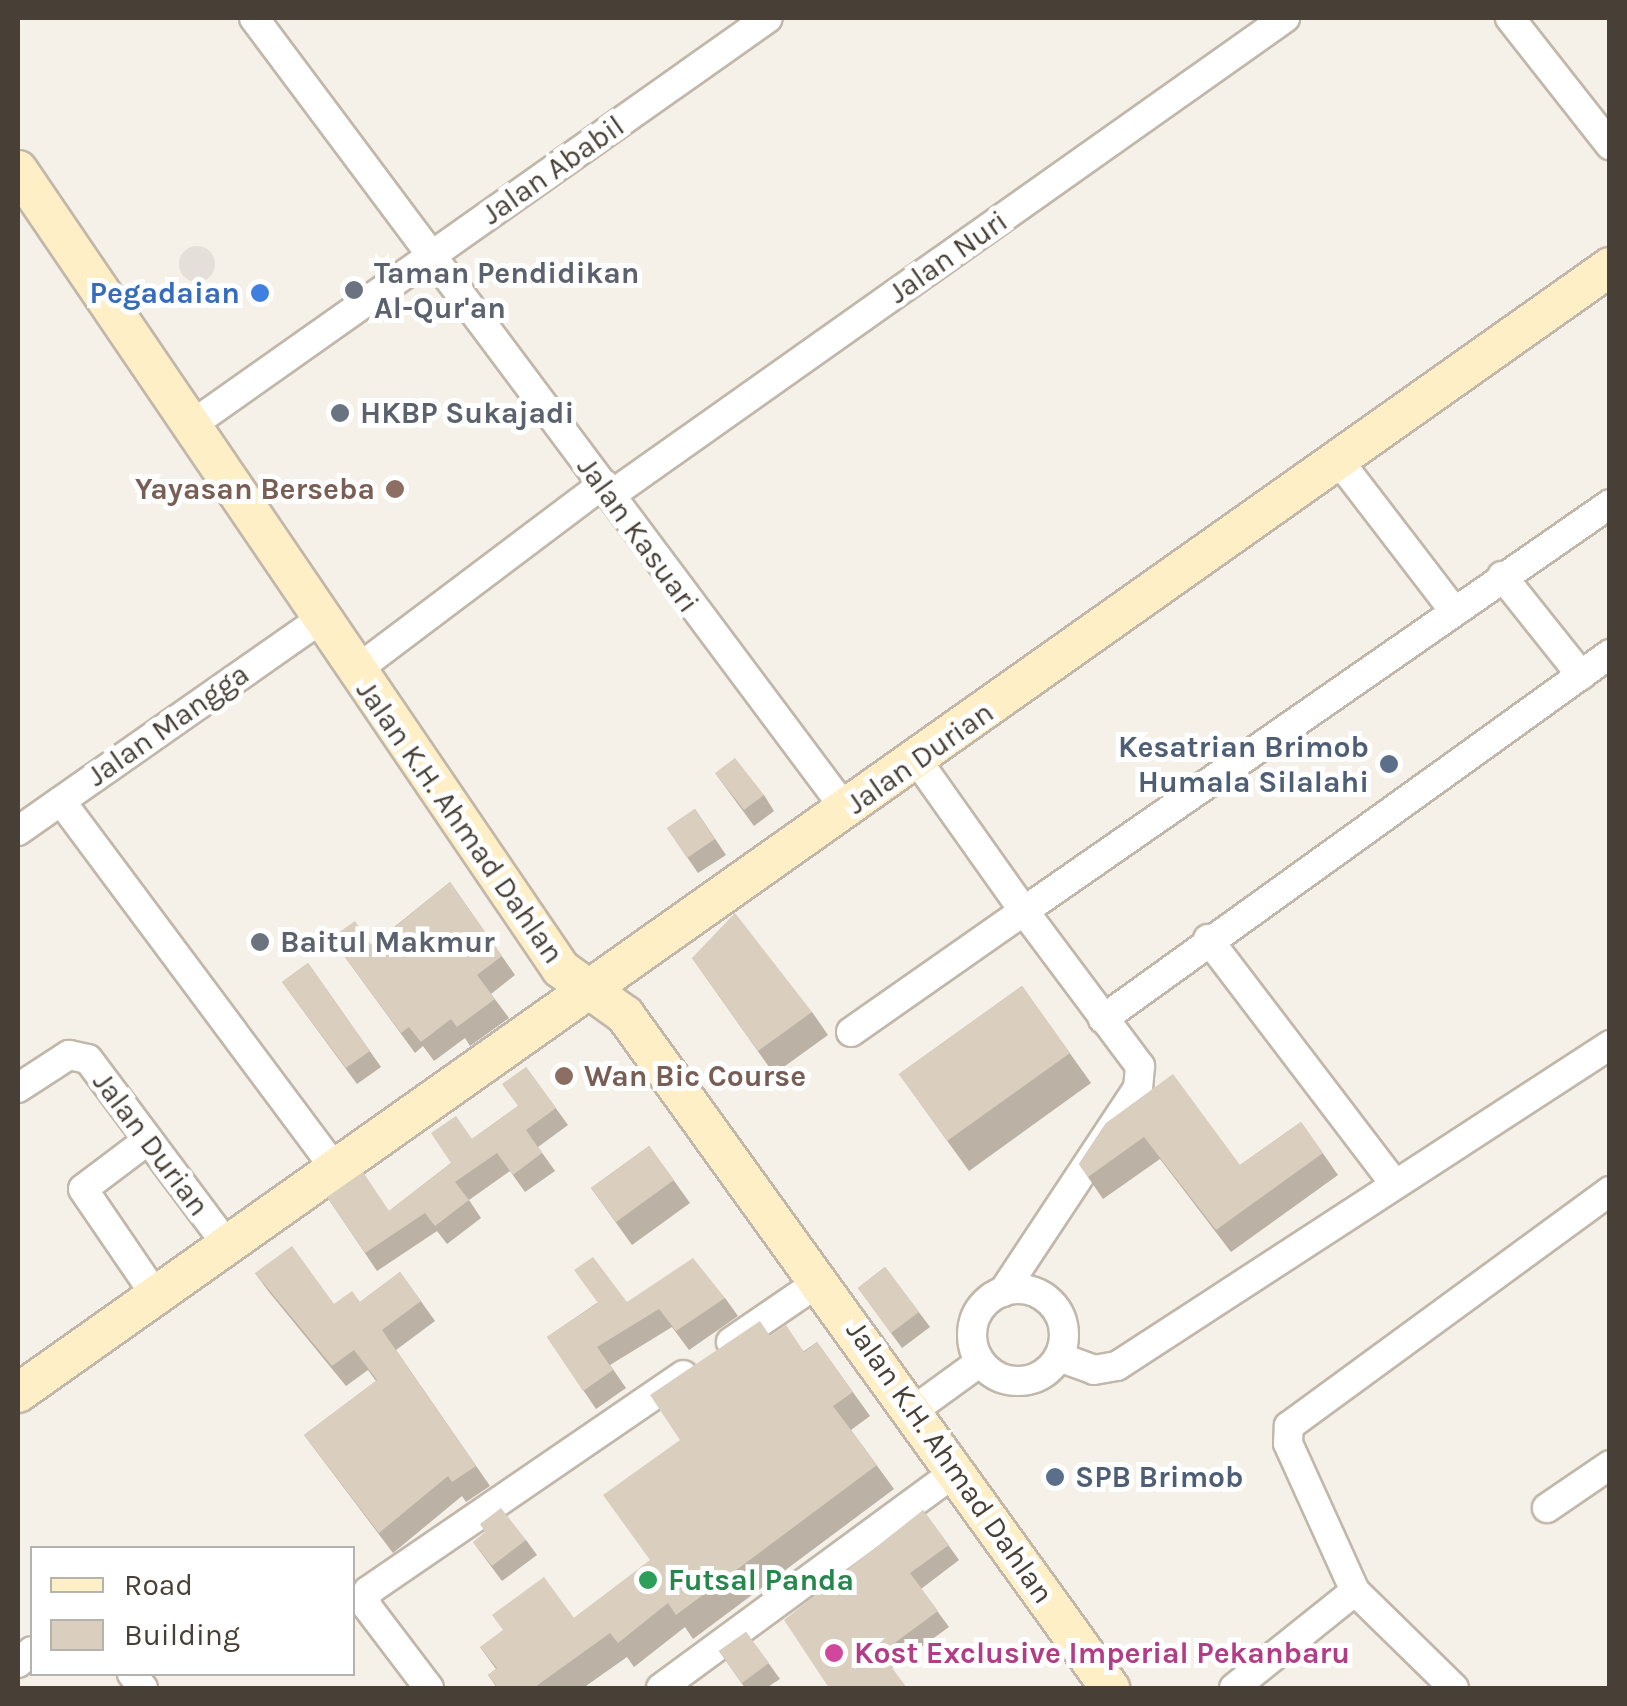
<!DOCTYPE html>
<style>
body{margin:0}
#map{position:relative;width:1627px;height:1706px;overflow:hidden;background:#f5f0e8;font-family:Karla,sans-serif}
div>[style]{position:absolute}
.industrial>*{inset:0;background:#e4dfd9}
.round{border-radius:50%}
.roads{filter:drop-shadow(2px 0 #c1b7aa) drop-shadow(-2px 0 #c1b7aa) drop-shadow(0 2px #c1b7aa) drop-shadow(0 -2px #c1b7aa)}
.minor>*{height:28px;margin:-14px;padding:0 14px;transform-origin:14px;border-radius:14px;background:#fff}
.minor>.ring{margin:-14px;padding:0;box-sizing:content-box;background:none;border:28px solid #fff;border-radius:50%}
.secondary>*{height:38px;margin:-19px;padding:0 19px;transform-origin:19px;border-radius:19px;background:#ffefc7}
.wall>*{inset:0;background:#bbb1a4}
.building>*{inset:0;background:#dacebf}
.dots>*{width:28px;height:28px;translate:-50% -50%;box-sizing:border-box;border:5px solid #fff;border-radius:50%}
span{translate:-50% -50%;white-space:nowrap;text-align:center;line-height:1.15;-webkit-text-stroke:10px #fff;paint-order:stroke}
.street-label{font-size:30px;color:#484036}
.worship-label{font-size:30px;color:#5b616d;font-weight:700}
.left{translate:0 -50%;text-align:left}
.shop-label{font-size:30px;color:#366cbe;font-weight:700}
.right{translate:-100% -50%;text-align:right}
.education-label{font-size:30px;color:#785e54;font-weight:700}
.service-label{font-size:30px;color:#4e5e75;font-weight:700}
.leisure-label{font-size:30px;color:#27864d;font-weight:700}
.hotel-label{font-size:30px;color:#b23c85;font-weight:700}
.frame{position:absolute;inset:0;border:20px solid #484036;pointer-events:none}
.legend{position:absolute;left:30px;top:1546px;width:325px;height:130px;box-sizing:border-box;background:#fff;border:2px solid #b6b3af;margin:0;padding:12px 18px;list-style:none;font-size:30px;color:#484036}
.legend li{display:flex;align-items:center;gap:20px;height:50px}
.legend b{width:50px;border:2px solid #b6b3af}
</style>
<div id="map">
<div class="industrial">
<i class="round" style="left:179px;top:246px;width:36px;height:36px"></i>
</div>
<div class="roads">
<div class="minor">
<i style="left:254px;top:18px;width:989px;rotate:53.22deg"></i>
<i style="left:1510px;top:18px;width:162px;rotate:51.8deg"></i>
<i style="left:190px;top:426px;width:707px;rotate:-35.22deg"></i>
<i style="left:1339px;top:461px;width:189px;rotate:52.5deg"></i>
<i style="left:611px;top:495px;width:826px;rotate:-35.29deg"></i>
<i style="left:1502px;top:576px;width:127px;rotate:51.4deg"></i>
<i style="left:355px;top:671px;width:311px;rotate:-37deg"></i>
<i style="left:917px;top:760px;width:185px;rotate:54.7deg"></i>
<i style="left:1024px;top:911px;width:713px;rotate:-34.78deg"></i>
<i style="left:61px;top:801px;width:460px;rotate:53.3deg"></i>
<i style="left:18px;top:831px;width:368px;rotate:-35deg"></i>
<i style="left:1208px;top:939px;width:307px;rotate:52.7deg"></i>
<i style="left:1103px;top:1019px;width:625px;rotate:-35.75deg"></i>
<i style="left:851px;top:1032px;width:211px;rotate:-35deg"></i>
<i style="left:1024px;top:911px;width:194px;rotate:53.2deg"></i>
<i style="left:1140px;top:1066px;width:22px;rotate:95deg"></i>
<i style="left:1138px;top:1088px;width:245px;rotate:123.5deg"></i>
<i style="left:18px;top:1088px;width:61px;rotate:-32.9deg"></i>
<i style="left:69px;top:1055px;width:19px;rotate:12deg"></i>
<i style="left:88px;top:1059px;width:234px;rotate:53.2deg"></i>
<i style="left:136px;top:1149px;width:66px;rotate:143deg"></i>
<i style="left:83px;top:1189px;width:130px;rotate:55.7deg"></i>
<i class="ring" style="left:972px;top:1289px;width:64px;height:64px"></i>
<i style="left:731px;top:1342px;width:108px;rotate:-34.4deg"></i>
<i style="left:1059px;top:1357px;width:37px;rotate:20deg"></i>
<i style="left:1094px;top:1370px;width:23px;rotate:-10deg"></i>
<i style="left:1117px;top:1366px;width:588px;rotate:-33.07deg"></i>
<i style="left:914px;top:1410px;width:82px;rotate:-36deg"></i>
<i style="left:1547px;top:1508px;width:76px;rotate:-34.3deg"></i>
<i style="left:18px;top:1663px;width:18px;rotate:-41deg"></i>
<i style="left:132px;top:1674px;width:18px;rotate:52deg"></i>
<i style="left:429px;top:1688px;width:104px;rotate:-127.2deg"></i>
<i style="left:366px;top:1605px;width:14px;rotate:-82deg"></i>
<i style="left:368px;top:1591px;width:382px;rotate:-34.4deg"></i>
<i style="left:661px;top:1688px;width:368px;rotate:-36.3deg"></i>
<i style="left:1234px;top:1688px;width:155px;rotate:-38.7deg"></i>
<i style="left:1454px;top:1688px;width:139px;rotate:-135.6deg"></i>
<i style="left:1355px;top:1591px;width:162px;rotate:-114.4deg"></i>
<i style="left:1288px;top:1443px;width:17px;rotate:-87deg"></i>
<i style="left:1289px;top:1426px;width:398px;rotate:-36.2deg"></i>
</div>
<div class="secondary">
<i style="left:18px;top:170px;width:966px;rotate:55.8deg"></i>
<i style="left:561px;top:969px;width:79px;rotate:35.7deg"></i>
<i style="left:625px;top:1015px;width:830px;rotate:54.22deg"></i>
<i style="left:18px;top:1393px;width:1950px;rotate:-35.27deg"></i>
</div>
</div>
<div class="wall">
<i style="clip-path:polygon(715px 773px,764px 795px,774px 811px,754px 826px)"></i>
<i style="clip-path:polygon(695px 809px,726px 855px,698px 873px,667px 828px)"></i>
<i style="clip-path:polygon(450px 882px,515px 975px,491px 994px,509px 1018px,470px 1046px,465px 1038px,434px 1061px,423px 1046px,415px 1053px,331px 938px,372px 945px)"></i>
<i style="clip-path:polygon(692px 958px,812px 1012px,828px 1035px,774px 1074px)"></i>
<i style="clip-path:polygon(308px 963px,381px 1067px,357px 1084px,282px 982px)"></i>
<i style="clip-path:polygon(1022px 986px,1091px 1083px,969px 1171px,899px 1074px)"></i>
<i style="clip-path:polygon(526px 1067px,568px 1125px,538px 1147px,555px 1171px,525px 1192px,510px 1171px,469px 1200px,481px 1218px,447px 1244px,437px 1231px,377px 1271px,327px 1197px,389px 1211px,451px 1163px,472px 1139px,518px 1106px)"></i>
<i style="clip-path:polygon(1301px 1122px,1338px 1175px,1231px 1252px,1160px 1159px,1103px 1199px,1079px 1164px,1106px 1123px,1240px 1165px)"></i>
<i style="clip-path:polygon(649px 1146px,690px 1203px,632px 1245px,591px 1188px)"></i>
<i style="clip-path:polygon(885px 1267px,930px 1327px,902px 1348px,858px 1288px)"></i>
<i style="clip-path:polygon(400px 1272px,435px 1321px,396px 1350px,490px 1486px,466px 1502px,462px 1496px,393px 1553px,304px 1435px,376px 1381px,368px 1370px,346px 1386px,269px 1292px,255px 1273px,334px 1304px,360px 1302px)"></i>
<i style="clip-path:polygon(725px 1298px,738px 1316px,689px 1350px,672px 1327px,610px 1365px,626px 1388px,596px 1409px,547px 1337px,597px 1303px)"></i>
<i style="clip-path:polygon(770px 1336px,804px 1351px,817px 1342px,870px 1416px,851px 1430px,894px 1489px,693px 1639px,685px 1627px,634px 1667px,627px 1657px,583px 1688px,497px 1688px,488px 1675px,496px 1669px,480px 1647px,574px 1618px,650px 1561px,680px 1440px)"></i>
<i style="clip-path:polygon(923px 1510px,959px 1560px,921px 1589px,949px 1627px,892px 1668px,829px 1688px)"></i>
<i style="clip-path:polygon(526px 1540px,537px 1555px,502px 1581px,473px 1542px)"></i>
<i style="clip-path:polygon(746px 1632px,780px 1679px,766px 1688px,745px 1688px,719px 1651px)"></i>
</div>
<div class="building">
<i style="clip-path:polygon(735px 758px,764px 795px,744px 810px,715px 773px)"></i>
<i style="clip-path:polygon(695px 809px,715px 839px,687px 858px,667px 828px)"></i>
<i style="clip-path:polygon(450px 882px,502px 956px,477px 975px,495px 999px,457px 1027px,451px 1019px,421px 1042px,409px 1027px,401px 1033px,331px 938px,355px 921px,372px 946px)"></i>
<i style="clip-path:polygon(735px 913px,812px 1012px,758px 1051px,692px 958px)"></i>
<i style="clip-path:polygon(308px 963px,370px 1051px,346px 1068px,282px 982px)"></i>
<i style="clip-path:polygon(1022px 986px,1070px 1053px,947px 1141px,899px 1074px)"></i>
<i style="clip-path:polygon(526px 1067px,556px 1108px,526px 1130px,542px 1153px,513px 1175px,497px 1153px,455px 1182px,469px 1200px,435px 1226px,425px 1213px,365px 1253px,327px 1197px,363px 1172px,389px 1211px,451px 1163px,431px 1133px,456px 1116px,472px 1139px,518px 1106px,502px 1084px)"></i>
<i style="clip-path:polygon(1173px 1074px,1240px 1165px,1301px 1122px,1323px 1153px,1216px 1230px,1144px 1137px,1088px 1177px,1079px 1164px,1106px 1123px)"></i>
<i style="clip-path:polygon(649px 1146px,674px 1180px,616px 1222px,591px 1188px)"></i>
<i style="clip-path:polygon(292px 1246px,334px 1304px,352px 1291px,360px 1302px,400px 1272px,421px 1301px,382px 1330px,476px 1466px,452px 1482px,448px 1476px,379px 1533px,304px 1435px,377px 1380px,354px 1350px,332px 1366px,255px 1273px)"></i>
<i style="clip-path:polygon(593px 1257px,627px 1302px,693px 1258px,725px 1298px,676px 1331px,659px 1309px,597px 1347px,613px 1370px,583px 1391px,547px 1337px,598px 1303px,574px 1270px)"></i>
<i style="clip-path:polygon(885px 1267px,919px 1312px,891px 1333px,858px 1288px)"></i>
<i style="clip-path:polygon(760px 1321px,770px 1336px,786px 1325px,804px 1352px,817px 1342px,853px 1392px,833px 1406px,877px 1465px,676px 1615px,668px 1603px,618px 1643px,610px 1633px,535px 1687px,536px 1688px,498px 1688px,488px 1675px,497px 1668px,480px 1647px,503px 1630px,492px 1615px,544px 1577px,574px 1618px,650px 1560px,603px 1495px,680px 1440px,650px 1395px)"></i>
<i style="clip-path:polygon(501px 1508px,526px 1540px,492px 1566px,473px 1542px,485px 1532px,480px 1524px)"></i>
<i style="clip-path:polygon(923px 1510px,949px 1545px,910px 1573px,938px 1611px,881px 1653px,907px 1688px,829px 1688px,784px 1620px)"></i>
<i style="clip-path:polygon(746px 1632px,769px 1663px,742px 1683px,719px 1651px)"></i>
</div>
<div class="dots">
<i style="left:354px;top:290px;background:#6b7280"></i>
<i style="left:260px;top:293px;background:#3f7fe0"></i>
<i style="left:340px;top:413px;background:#6b7280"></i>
<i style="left:395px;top:489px;background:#8d6e63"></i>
<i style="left:1389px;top:764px;background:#5c6f8a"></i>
<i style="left:260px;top:942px;background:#6b7280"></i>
<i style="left:564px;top:1076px;background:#8d6e63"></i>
<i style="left:1055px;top:1477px;background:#5c6f8a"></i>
<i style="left:648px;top:1580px;background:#2e9e5b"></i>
<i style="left:834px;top:1653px;background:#d1479c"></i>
</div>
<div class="street-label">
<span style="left:553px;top:170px;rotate:-35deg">Jalan Ababil</span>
<span style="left:948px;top:257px;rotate:-35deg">Jalan Nuri</span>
<span style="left:638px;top:535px;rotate:54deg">Jalan Kasuari</span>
<span style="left:168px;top:725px;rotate:-35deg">Jalan Mangga</span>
<span style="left:920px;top:758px;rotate:-35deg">Jalan Durian</span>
<span style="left:460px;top:822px;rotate:55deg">Jalan K.H. Ahmad Dahlan</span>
<span style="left:151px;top:1144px;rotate:53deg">Jalan Durian</span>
<span style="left:950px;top:1462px;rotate:55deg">Jalan K.H. Ahmad Dahlan</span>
</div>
<div class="worship-label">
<span class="left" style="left:374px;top:290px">Taman Pendidikan<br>Al-Qur'an</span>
<span class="left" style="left:360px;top:413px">HKBP Sukajadi</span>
<span class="left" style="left:280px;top:942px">Baitul Makmur</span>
</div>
<div class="shop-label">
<span class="right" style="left:240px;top:293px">Pegadaian</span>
</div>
<div class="education-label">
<span class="right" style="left:375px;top:489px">Yayasan Berseba</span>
<span class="left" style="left:584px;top:1076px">Wan Bic Course</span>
</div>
<div class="service-label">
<span class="right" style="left:1369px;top:764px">Kesatrian Brimob<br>Humala Silalahi</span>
<span class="left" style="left:1075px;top:1477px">SPB Brimob</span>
</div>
<div class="leisure-label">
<span class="left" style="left:668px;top:1580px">Futsal Panda</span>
</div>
<div class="hotel-label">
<span class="left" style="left:854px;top:1653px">Kost Exclusive Imperial Pekanbaru</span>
</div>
<div class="frame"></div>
<ul class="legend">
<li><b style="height:12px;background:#ffefc7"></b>Road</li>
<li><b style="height:28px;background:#dacebf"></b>Building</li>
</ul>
</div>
